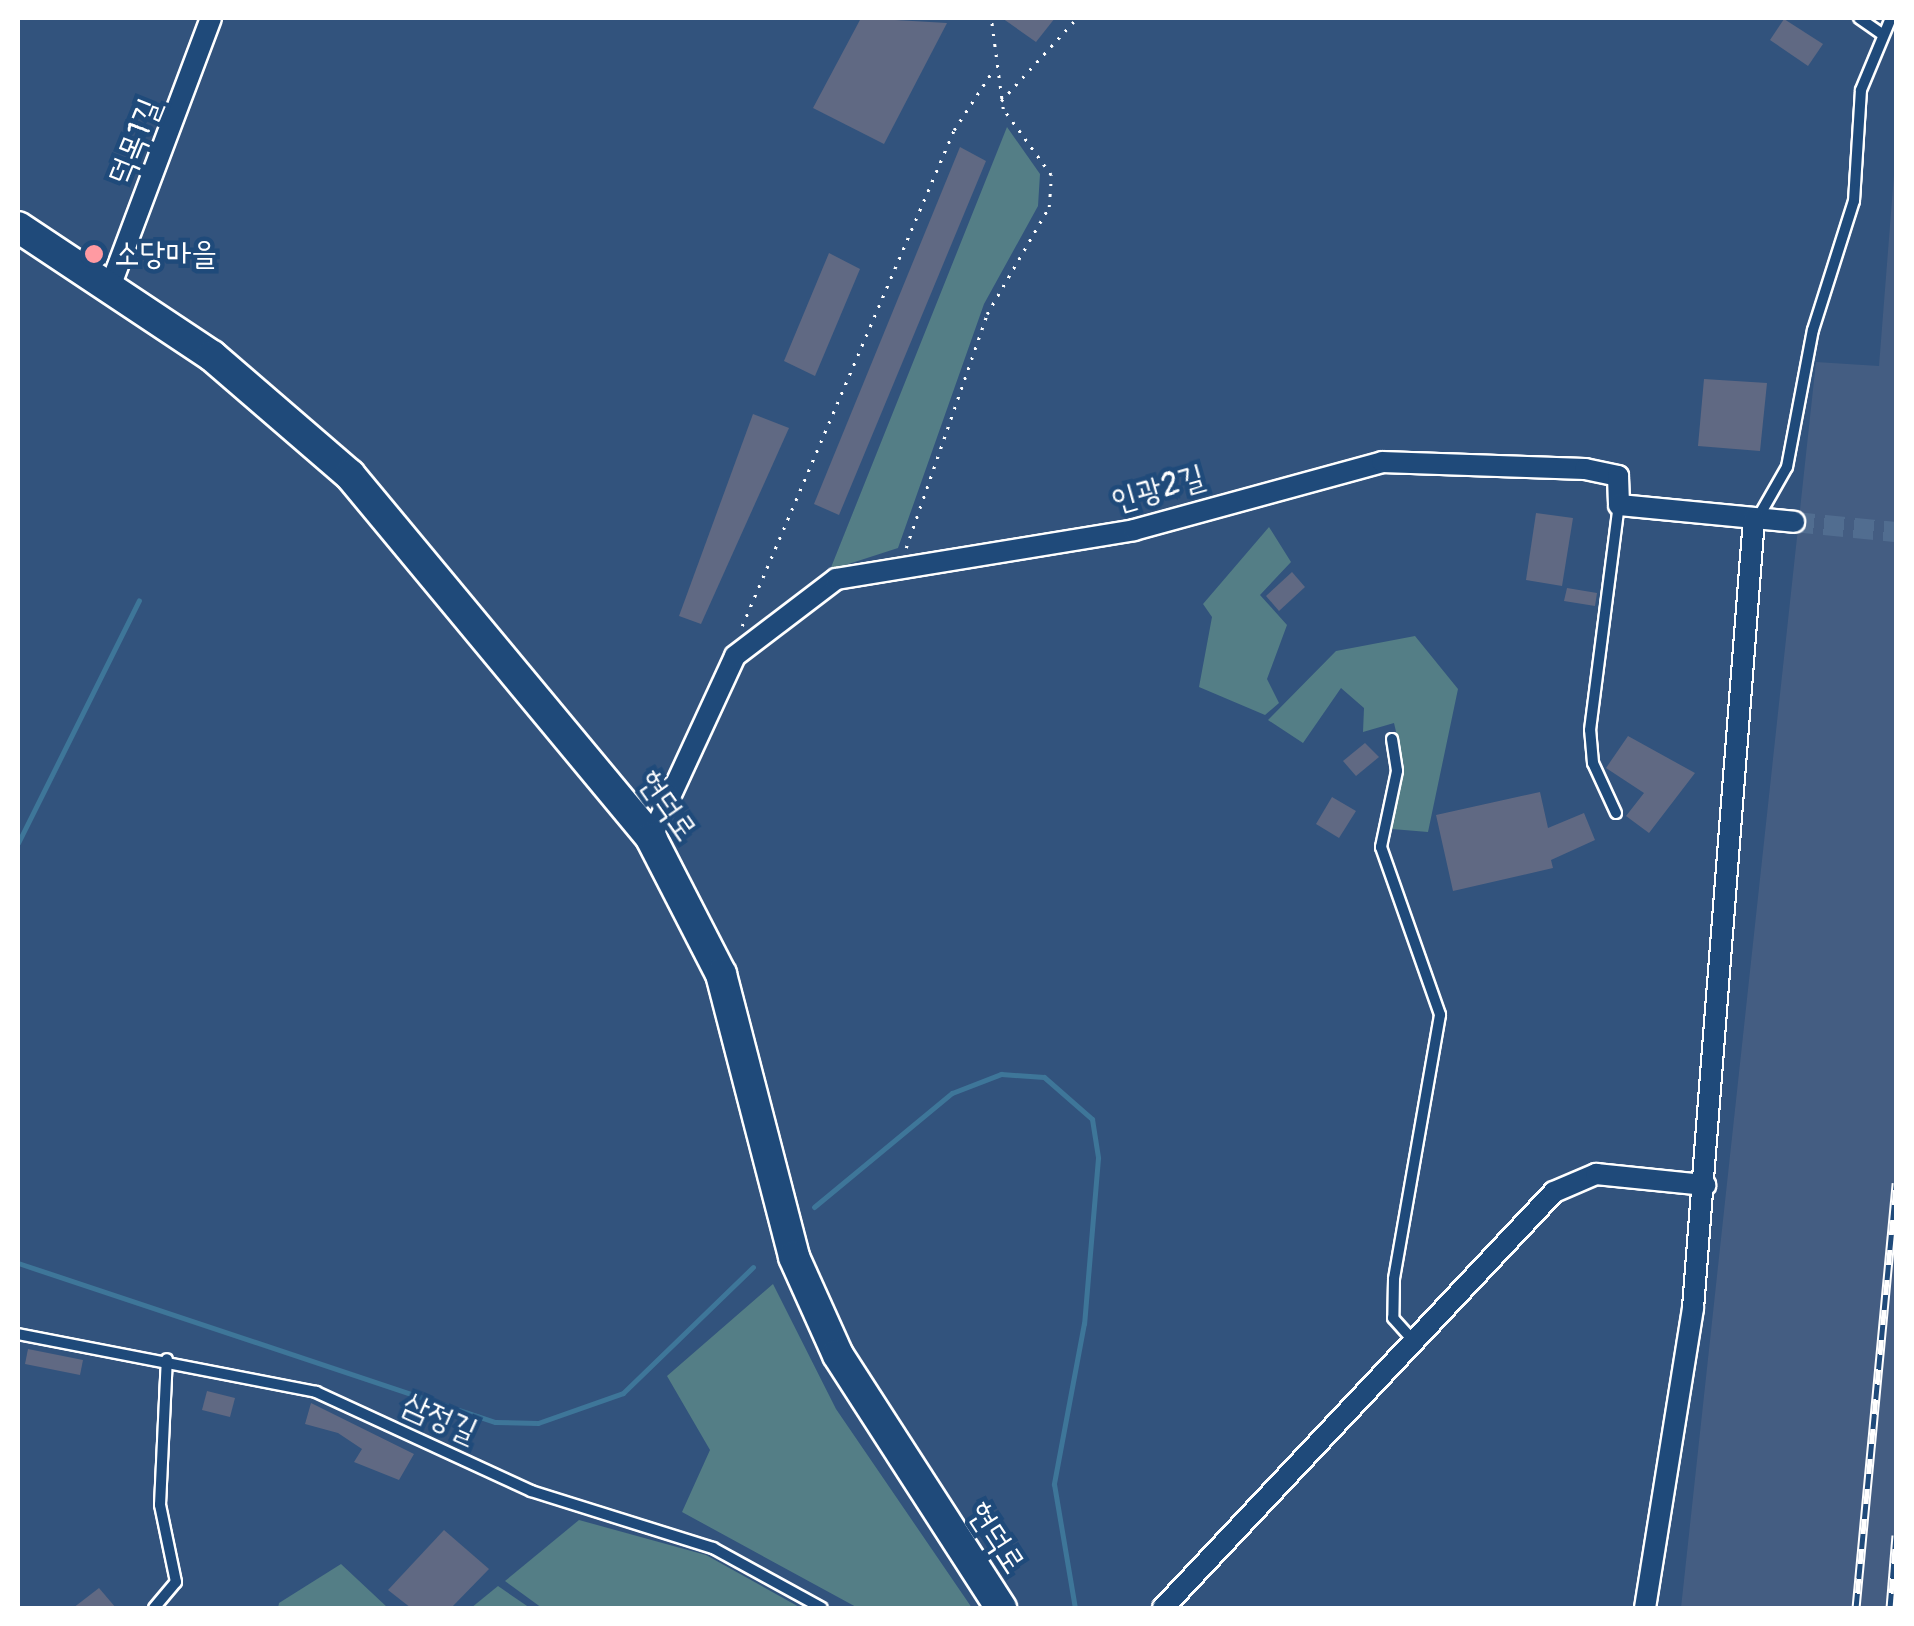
<!DOCTYPE html>
<html>
<head>
<meta charset="utf-8">
<style>
	body { margin:0 }
	#map { position:relative; width:1914px; height:1626px; overflow:hidden; background:#32537d; font-family:Pangolin,"Poor Story",sans-serif }
	div>[style] { position:absolute }
	[style*='--x'] { left:calc(var(--x)*1px); top:calc(var(--y)*1px); width:calc(var(--w)*1px); rotate:calc(var(--a)*1deg) }
	.built>* { inset:0; background:#445d82 }
	.green>* { inset:0; background:#547e86 }
	.stream>* { height:5px; margin:-2.5px; padding:0 2.5px; transform-origin:2.5px; border-radius:2.5px; background:#3e7699 }
	.building>* { inset:0; background:#606983 }
	.street-tunnel>* { height:20px; margin-top:-10px; transform-origin:0; background:repeating-linear-gradient(90deg,#516d90 0 20px,transparent 0 30px) }
	.path>* { height:2.5px; margin-top:-1.25px; transform-origin:0; background:repeating-linear-gradient(90deg,#fff 0 2.5px,transparent 0 10.5px) }
	.roads { filter:drop-shadow(2px 0 #fff) drop-shadow(-2px 0 #fff) drop-shadow(0 2px #fff) drop-shadow(0 -2px #fff) }
	.lane>* { height:10px; margin:-5px; padding:0 5px; transform-origin:5px; border-radius:5px; background:#1f4a7a }
	.street>* { height:20px; margin:-10px; padding:0 10px; transform-origin:10px; border-radius:10px; background:#1f4a7a }
	.secondary>* { height:30px; margin:-15px; padding:0 15px; transform-origin:15px; border-radius:15px; background:#1f4a7a }
	.rail>* { height:9px; margin-top:-4.5px; transform-origin:0; background:repeating-linear-gradient(90deg,#1f4a7a 0 15px,#fff 0 30px); box-sizing:border-box; border-block:2px solid #fff }
	.dots>* { width:28px; height:28px; translate:-50% -50%; box-sizing:border-box; border:5px solid #1f4a7a; border-radius:50% }
	span { translate:-50% -50%; white-space:nowrap; text-align:center; line-height:1.15; -webkit-text-stroke:9px #1f4a7a; paint-order:stroke }
	.street-label { font-size:32px; color:#fff }
	.poi-label { font-size:32px; color:#fff }
	.left { translate:0 -50%; text-align:left }
	.frame { position:absolute; inset:0; border:20px solid #fff; pointer-events:none }
</style>
</head>
<body>
<div id="map">
	<div class="built">
		<i style="clip-path:polygon(1896px 149px,1896px 1608px,1681px 1608px,1816px 362px,1879px 366px)"></i>
	</div>
	<div class="green">
		<i style="clip-path:polygon(1007px 127px,1040px 174px,1038px 206px,984px 304px,898px 548px,830px 570px)"></i>
		<i style="clip-path:polygon(1269px 527px,1291px 562px,1260px 595px,1287px 625px,1267px 679px,1279px 703px,1265px 715px,1199px 687px,1212px 617px,1203px 604px)"></i>
		<i style="clip-path:polygon(1415px 636px,1458px 689px,1428px 832px,1392px 829px,1404px 766px,1394px 723px,1363px 732px,1364px 708px,1341px 688px,1303px 743px,1268px 720px,1336px 651px)"></i>
		<i style="clip-path:polygon(773px 1284px,836px 1409px,972px 1608px,858px 1608px,682px 1512px,710px 1450px,667px 1376px)"></i>
		<i style="clip-path:polygon(579px 1520px,706px 1555px,801px 1608px,542px 1608px,505px 1581px)"></i>
		<i style="clip-path:polygon(341px 1564px,388px 1608px,278px 1608px,279px 1603px)"></i>
		<i style="clip-path:polygon(498px 1586px,530px 1608px,471px 1608px)"></i>
	</div>
	<div class="stream">
		<i style="--x:18;--y:843;--w:271;--a:-63.5"></i>
		<i style="--x:814;--y:1207;--w:179;--a:-39.6"></i>
		<i style="--x:952;--y:1093;--w:53;--a:-21.2"></i>
		<i style="--x:1001;--y:1074;--w:43;--a:4"></i>
		<i style="--x:1044;--y:1077;--w:64;--a:41.2"></i>
		<i style="--x:1092;--y:1119;--w:39;--a:81"></i>
		<i style="--x:1098;--y:1158;--w:166;--a:94.8"></i>
		<i style="--x:1084;--y:1323;--w:164;--a:100.6"></i>
		<i style="--x:1054;--y:1484;--w:126;--a:80.4"></i>
		<i style="--x:18;--y:1263;--w:503;--a:18.43"></i>
		<i style="--x:495;--y:1422;--w:43;--a:1.3"></i>
		<i style="--x:538;--y:1423;--w:90;--a:-19.4"></i>
		<i style="--x:623;--y:1393;--w:181;--a:-44.1"></i>
	</div>
	<div class="building">
		<i style="clip-path:polygon(861px 18px,947px 23px,884px 144px,813px 108px)"></i>
		<i style="clip-path:polygon(1002px 18px,1055px 18px,1036px 42px)"></i>
		<i style="clip-path:polygon(1784px 19px,1823px 44px,1808px 66px,1770px 40px)"></i>
		<i style="clip-path:polygon(960px 147px,986px 161px,839px 515px,814px 504px)"></i>
		<i style="clip-path:polygon(829px 253px,860px 269px,815px 376px,784px 361px)"></i>
		<i style="clip-path:polygon(1704px 379px,1767px 383px,1760px 451px,1698px 446px)"></i>
		<i style="clip-path:polygon(753px 414px,789px 428px,701px 624px,679px 616px)"></i>
		<i style="clip-path:polygon(1536px 513px,1573px 518px,1562px 586px,1526px 580px)"></i>
		<i style="clip-path:polygon(1292px 572px,1305px 587px,1279px 611px,1266px 596px)"></i>
		<i style="clip-path:polygon(1567px 588px,1597px 593px,1595px 606px,1564px 601px)"></i>
		<i style="clip-path:polygon(1628px 736px,1695px 773px,1649px 833px,1626px 816px,1644px 793px,1606px 768px)"></i>
		<i style="clip-path:polygon(1365px 743px,1379px 757px,1356px 776px,1343px 761px)"></i>
		<i style="clip-path:polygon(1540px 792px,1548px 828px,1584px 813px,1595px 840px,1551px 860px,1553px 868px,1453px 891px,1436px 815px)"></i>
		<i style="clip-path:polygon(1332px 797px,1356px 811px,1339px 838px,1316px 824px)"></i>
		<i style="clip-path:polygon(28px 1349px,83px 1360px,80px 1375px,25px 1364px)"></i>
		<i style="clip-path:polygon(207px 1391px,235px 1398px,230px 1417px,202px 1410px)"></i>
		<i style="clip-path:polygon(311px 1403px,414px 1454px,399px 1480px,354px 1462px,362px 1449px,338px 1433px,305px 1424px)"></i>
		<i style="clip-path:polygon(444px 1530px,489px 1569px,451px 1608px,411px 1608px,388px 1590px)"></i>
		<i style="clip-path:polygon(99px 1588px,116px 1608px,73px 1608px)"></i>
	</div>
	<div class="street-tunnel">
		<i style="--x:1794;--y:522;--w:102;--a:5.6"></i>
	</div>
	<div class="path">
		<i style="--x:1001;--y:101;--w:113;--a:-47.5"></i>
		<i style="--x:906;--y:548;--w:248;--a:-70.9"></i>
		<i style="--x:987;--y:314;--w:124;--a:-59.9"></i>
		<i style="--x:1049;--y:207;--w:32;--a:-86"></i>
		<i style="--x:1051;--y:175;--w:82;--a:-126"></i>
		<i style="--x:1003;--y:109;--w:92;--a:-97.5"></i>
		<i style="--x:742;--y:626;--w:539;--a:-66.86"></i>
		<i style="--x:954;--y:130;--w:69;--a:-56.8"></i>
	</div>
	<div class="roads">
		<div class="lane">
			<i style="--x:1859;--y:18;--w:28;--a:35"></i>
			<i style="--x:1759;--y:516;--w:56;--a:-60.3"></i>
			<i style="--x:1787;--y:467;--w:139;--a:-79.3"></i>
			<i style="--x:1813;--y:330;--w:135;--a:-72.4"></i>
			<i style="--x:1854;--y:201;--w:111;--a:-86.4"></i>
			<i style="--x:1861;--y:90;--w:78;--a:-67.4"></i>
			<i style="--x:1392;--y:739;--w:32;--a:81"></i>
			<i style="--x:1397;--y:771;--w:78;--a:101.9"></i>
			<i style="--x:1381;--y:847;--w:178;--a:70.6"></i>
			<i style="--x:1440;--y:1015;--w:268;--a:99.9"></i>
			<i style="--x:1394;--y:1279;--w:39;--a:91"></i>
			<i style="--x:1393;--y:1318;--w:30;--a:48"></i>
			<i style="--x:1616;--y:813;--w:55;--a:-114.7"></i>
			<i style="--x:1593;--y:763;--w:33;--a:-95"></i>
			<i style="--x:1590;--y:730;--w:227;--a:-82.7"></i>
			<i style="--x:18;--y:1334;--w:304;--a:11"></i>
			<i style="--x:316;--y:1392;--w:237;--a:24.7"></i>
			<i style="--x:531;--y:1491;--w:191;--a:17.4"></i>
			<i style="--x:713;--y:1548;--w:124;--a:28.8"></i>
			<i style="--x:154;--y:1608;--w:34;--a:-50"></i>
			<i style="--x:176;--y:1582;--w:79;--a:-101.7"></i>
			<i style="--x:160;--y:1505;--w:146;--a:-87.3"></i>
		</div>
		<div class="street">
			<i style="--x:110;--y:287;--w:287;--a:-69.4"></i>
			<i style="--x:651;--y:838;--w:200;--a:-65.2"></i>
			<i style="--x:735;--y:656;--w:127;--a:-37.3"></i>
			<i style="--x:836;--y:579;--w:302;--a:-9.3"></i>
			<i style="--x:1134;--y:530;--w:257;--a:-15.3"></i>
			<i style="--x:1382;--y:462;--w:203;--a:2"></i>
			<i style="--x:1585;--y:469;--w:34;--a:12"></i>
			<i style="--x:1618;--y:476;--w:29;--a:88"></i>
			<i style="--x:1619;--y:505;--w:176;--a:5.5"></i>
			<i style="--x:1163;--y:1608;--w:571;--a:-46.77"></i>
			<i style="--x:1554;--y:1192;--w:46;--a:-23.2"></i>
			<i style="--x:1596;--y:1174;--w:110;--a:5.8"></i>
			<i style="--x:1645;--y:1608;--w:304;--a:-80.9"></i>
			<i style="--x:1693;--y:1308;--w:791;--a:-85.58"></i>
		</div>
		<div class="secondary">
			<i style="--x:18;--y:227;--w:233;--a:33.6"></i>
			<i style="--x:212;--y:356;--w:182;--a:40.8"></i>
			<i style="--x:350;--y:475;--w:472;--a:50.3"></i>
			<i style="--x:651;--y:838;--w:153;--a:62.8"></i>
			<i style="--x:721;--y:974;--w:292;--a:75.5"></i>
			<i style="--x:794;--y:1257;--w:107;--a:65.8"></i>
			<i style="--x:838;--y:1355;--w:301;--a:57.2"></i>
		</div>
	</div>
	<div class="rail">
		<i style="--x:1856;--y:1608;--w:427;--a:-84.6"></i>
		<i style="--x:1890;--y:1608;--w:73;--a:-85.3"></i>
	</div>
	<div class="dots">
		<i style="left:94px;top:254px;background:#ff9aa2"></i>
	</div>
	<div class="street-label">
		<span style="left:135px;top:142px;rotate:-68deg">덕목1길</span>
		<span style="left:1158px;top:489px;rotate:-16deg">인광2길</span>
		<span style="left:667px;top:806px;rotate:55deg">현덕로</span>
		<span style="left:440px;top:1418px;rotate:24deg">삼정길</span>
		<span style="left:996px;top:1538px;rotate:57deg">현덕로</span>
	</div>
	<div class="poi-label">
		<span class="left" style="left:114px;top:254px">소당마을</span>
	</div>
	<div class="frame"></div>
</div>
</body>
</html>
